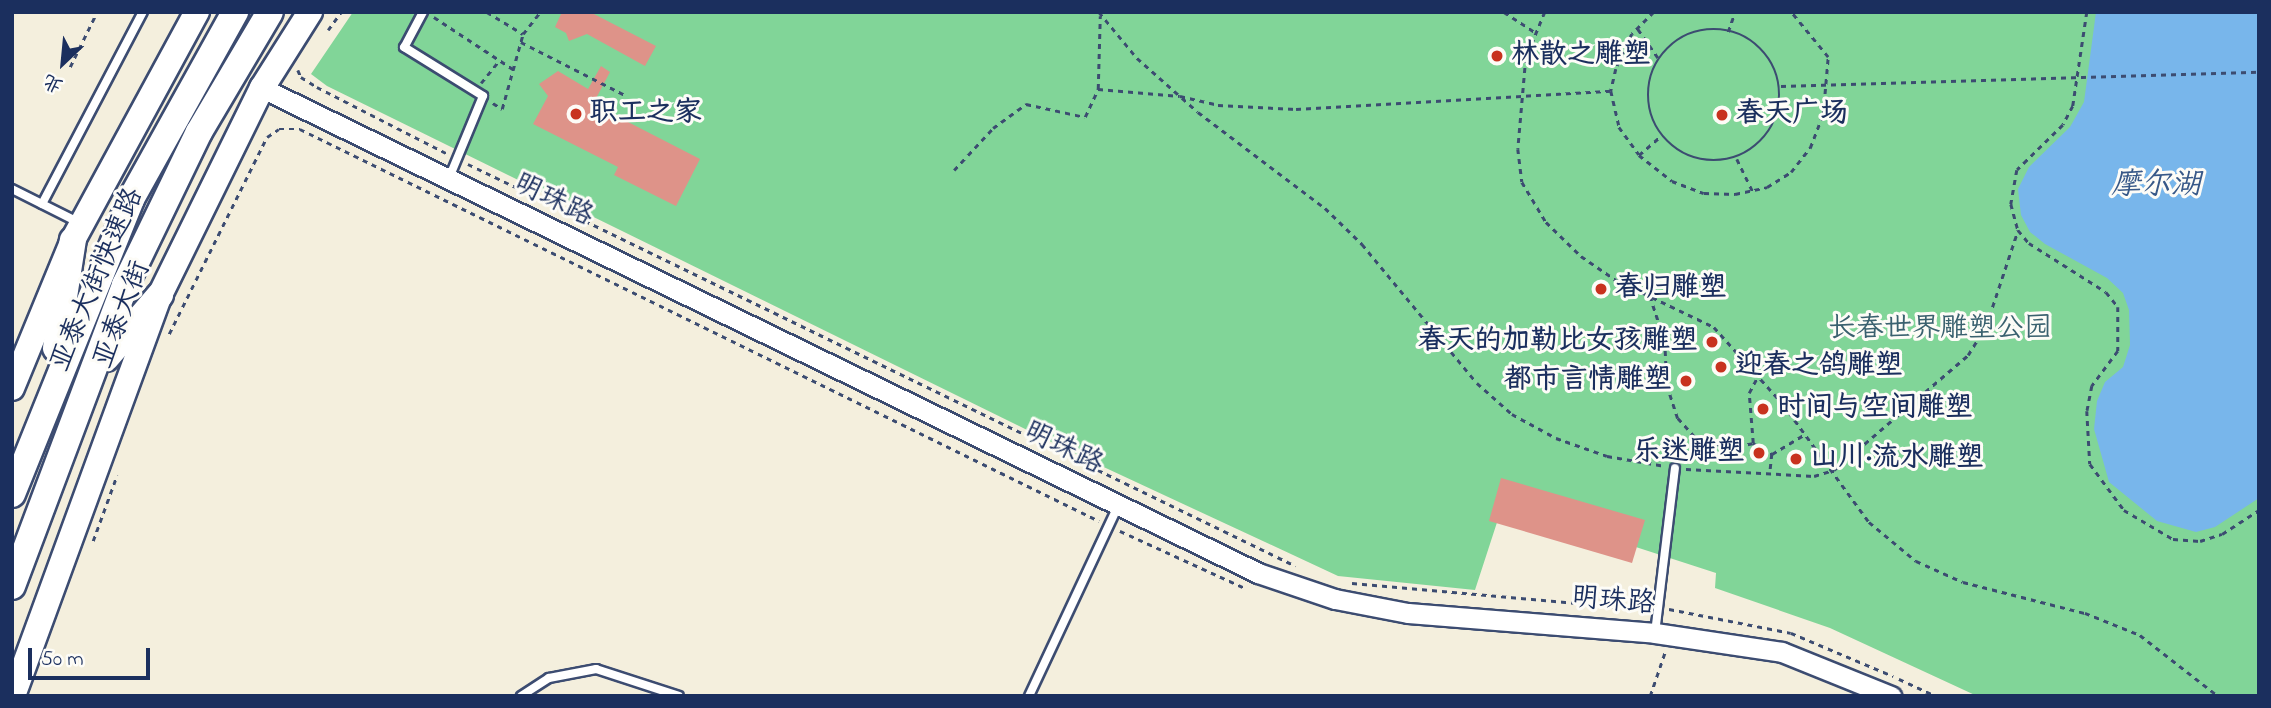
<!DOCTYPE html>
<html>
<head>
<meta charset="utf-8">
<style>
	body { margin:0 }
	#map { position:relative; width:2271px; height:708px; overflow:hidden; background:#f4efdd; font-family:"Indie Flower","LXGW WenKai TC",sans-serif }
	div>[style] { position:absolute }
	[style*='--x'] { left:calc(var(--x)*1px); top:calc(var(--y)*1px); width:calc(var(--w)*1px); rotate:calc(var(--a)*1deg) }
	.green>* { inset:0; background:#81d598 }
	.water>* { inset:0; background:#78b6eb }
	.building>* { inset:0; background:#de9389 }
	.path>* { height:2.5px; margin-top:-1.25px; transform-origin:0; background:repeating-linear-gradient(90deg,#3c4c71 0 5px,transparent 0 10px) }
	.path>.ring { margin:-1.25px; padding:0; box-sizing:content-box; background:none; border:2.5px solid #3c4c71; border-radius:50% }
	.roads { filter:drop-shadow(2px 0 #3c4c71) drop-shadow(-2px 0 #3c4c71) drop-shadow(0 2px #3c4c71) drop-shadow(0 -2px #3c4c71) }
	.service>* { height:8px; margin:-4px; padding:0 4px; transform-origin:4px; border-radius:4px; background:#fff }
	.tertiary>* { height:19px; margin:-9.5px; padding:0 9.5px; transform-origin:9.5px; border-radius:9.5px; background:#fff }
	.primary>* { height:24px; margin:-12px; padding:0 12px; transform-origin:12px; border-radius:12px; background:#fff }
	.trunk>* { height:26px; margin:-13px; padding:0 13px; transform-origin:13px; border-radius:13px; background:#fff }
	.dots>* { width:19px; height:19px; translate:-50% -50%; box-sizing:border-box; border:4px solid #fdfcf7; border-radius:50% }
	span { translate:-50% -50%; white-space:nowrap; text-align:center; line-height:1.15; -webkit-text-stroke:6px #fdfcf7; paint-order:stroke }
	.poi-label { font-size:28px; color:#1b2f5e; font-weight:700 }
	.left { translate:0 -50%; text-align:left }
	.right { translate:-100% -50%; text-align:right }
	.street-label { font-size:28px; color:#1b2f5e }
	.park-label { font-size:28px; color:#3a616f }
	.water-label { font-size:30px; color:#375888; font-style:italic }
	.frame { position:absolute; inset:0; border:14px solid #1b2f5e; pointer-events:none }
	.north { position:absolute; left:28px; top:28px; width:70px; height:70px; -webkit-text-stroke:5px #fdfcf7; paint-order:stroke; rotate:206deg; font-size:19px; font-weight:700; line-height:28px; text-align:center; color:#1b2f5e }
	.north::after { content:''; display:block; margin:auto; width:24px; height:32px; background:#1b2f5e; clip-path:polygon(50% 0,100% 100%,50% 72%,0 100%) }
	.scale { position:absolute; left:28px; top:648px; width:122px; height:32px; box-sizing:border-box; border:4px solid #1b2f5e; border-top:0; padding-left:9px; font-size:21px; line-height:24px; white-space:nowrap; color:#1b2f5e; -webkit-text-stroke:5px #fdfcf7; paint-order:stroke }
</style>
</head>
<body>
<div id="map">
	<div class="green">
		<i style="clip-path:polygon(353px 12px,2259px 12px,2259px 696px,1977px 696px,1830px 628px,1715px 588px,1716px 573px,1503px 504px,1475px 590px,1338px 576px,1080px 456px,327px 86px,311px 74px)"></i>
	</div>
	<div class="water">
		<i style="clip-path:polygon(2096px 12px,2259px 12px,2259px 498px,2215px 527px,2196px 532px,2157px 521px,2109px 482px,2094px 429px,2097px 401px,2105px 382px,2123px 367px,2130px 345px,2129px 310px,2123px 293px,2107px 278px,2045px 244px,2030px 232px,2021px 215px,2018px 189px,2029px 167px,2070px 127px,2084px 102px)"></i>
	</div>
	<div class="building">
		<i style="clip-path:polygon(562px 12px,590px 12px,656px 46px,645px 66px,587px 34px,569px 41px,566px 33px,555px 27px)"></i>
		<i style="clip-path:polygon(601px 66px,610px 72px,593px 104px,700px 159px,676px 206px,614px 175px,618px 167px,533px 124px,548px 96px,539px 84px,558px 71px,588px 89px)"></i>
		<i style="clip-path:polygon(1501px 478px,1645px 520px,1632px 563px,1489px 521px)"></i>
	</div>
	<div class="path">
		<i style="--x:487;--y:12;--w:42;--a:31.4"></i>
		<i style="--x:1099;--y:12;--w:60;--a:50.4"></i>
		<i style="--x:1137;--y:58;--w:81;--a:41.5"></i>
		<i style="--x:1198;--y:112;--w:159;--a:37.1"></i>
		<i style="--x:1325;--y:208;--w:52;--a:44.2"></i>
		<i style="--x:1362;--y:244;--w:180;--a:50.4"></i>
		<i style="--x:1477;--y:383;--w:47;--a:41.5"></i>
		<i style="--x:1512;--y:414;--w:50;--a:28.6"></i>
		<i style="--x:1556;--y:438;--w:54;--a:19.4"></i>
		<i style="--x:1607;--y:456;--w:59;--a:9.8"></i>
		<i style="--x:1504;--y:12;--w:38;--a:33"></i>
		<i style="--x:1545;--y:12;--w:50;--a:112.4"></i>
		<i style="--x:1526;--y:58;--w:91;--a:95"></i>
		<i style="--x:1518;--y:149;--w:33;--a:83"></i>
		<i style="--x:1522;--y:182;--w:47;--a:59"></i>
		<i style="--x:1546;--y:222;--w:49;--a:44.2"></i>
		<i style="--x:1581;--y:256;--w:42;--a:34.4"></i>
		<i style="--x:1616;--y:280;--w:109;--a:25.6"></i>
		<i style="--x:1714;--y:327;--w:103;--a:48.1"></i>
		<i style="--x:1783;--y:404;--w:146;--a:53.9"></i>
		<i style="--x:1869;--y:522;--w:61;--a:39.7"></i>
		<i style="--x:1916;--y:561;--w:51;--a:24.1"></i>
		<i style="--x:1963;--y:582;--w:126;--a:14.3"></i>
		<i style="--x:2085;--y:613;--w:59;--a:21.8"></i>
		<i style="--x:2140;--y:635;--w:99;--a:38"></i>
		<i style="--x:1654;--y:12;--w:31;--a:135"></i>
		<i style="--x:1632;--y:34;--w:38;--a:115"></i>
		<i style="--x:1616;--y:69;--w:23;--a:103"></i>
		<i style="--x:1611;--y:91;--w:37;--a:77"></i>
		<i style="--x:1619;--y:127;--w:34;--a:54"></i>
		<i style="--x:1639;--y:155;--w:42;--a:38.2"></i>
		<i style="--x:1672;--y:181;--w:34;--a:21"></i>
		<i style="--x:1704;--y:193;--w:31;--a:2"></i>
		<i style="--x:1735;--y:194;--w:33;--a:-12"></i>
		<i style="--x:1767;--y:187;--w:28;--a:-32"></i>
		<i style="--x:1791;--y:172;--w:31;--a:-52"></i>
		<i style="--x:1810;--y:148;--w:36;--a:-69"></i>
		<i style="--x:1823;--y:114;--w:57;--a:-85"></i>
		<i style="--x:1828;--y:57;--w:58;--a:-129.4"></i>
		<i style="--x:2087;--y:12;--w:95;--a:98.5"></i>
		<i style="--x:2073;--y:106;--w:21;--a:118"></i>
		<i style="--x:2063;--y:125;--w:64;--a:135.6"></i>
		<i style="--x:2017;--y:170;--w:35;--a:100"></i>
		<i style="--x:2011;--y:204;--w:27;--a:75"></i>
		<i style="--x:2018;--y:230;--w:17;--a:50"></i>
		<i style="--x:2029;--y:243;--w:91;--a:32.5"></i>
		<i style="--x:2106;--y:292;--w:19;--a:51"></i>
		<i style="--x:2118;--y:307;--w:44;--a:90"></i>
		<i style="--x:2118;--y:351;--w:44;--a:126.6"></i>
		<i style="--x:2092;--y:386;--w:25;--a:101"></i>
		<i style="--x:2087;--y:411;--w:53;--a:86.8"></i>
		<i style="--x:2090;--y:464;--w:57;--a:53.5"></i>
		<i style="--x:2124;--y:510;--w:57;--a:30.6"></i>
		<i style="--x:2173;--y:539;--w:27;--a:4"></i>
		<i style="--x:2200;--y:541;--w:23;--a:-18"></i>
		<i style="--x:2222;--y:534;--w:44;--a:-33"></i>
		<i style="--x:434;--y:17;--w:95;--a:33.4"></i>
		<i class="ring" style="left:1648px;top:29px;width:129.5px;height:129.5px"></i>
		<i style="--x:1638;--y:29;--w:35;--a:55"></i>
		<i style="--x:328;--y:30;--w:22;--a:-54"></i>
		<i style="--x:1728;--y:32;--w:21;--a:-71"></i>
		<i style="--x:521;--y:42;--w:117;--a:27"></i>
		<i style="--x:70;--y:67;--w:61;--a:-63.9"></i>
		<i style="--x:298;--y:70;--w:8;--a:67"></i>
		<i style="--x:301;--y:77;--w:19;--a:32"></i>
		<i style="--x:317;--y:87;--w:145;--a:27.1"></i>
		<i style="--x:481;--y:83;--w:28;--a:-51"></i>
		<i style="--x:1781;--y:86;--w:478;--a:-1.7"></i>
		<i style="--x:1098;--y:89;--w:82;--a:4.9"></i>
		<i style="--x:1180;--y:96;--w:39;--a:13"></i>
		<i style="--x:1218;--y:105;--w:78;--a:2.9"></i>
		<i style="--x:1296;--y:109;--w:316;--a:-3.3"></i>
		<i style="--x:493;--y:103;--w:11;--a:34"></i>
		<i style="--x:502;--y:109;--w:78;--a:-74.4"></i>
		<i style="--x:523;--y:34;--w:28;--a:-52"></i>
		<i style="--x:1639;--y:155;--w:30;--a:-41"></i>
		<i style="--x:1737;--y:159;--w:37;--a:64"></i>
		<i style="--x:468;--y:164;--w:920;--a:25.9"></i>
		<i style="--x:954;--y:170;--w:57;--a:-47.1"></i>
		<i style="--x:993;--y:128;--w:41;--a:-36"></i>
		<i style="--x:1026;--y:104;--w:60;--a:12.4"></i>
		<i style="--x:1085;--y:117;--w:31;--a:-65"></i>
		<i style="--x:1098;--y:89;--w:73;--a:-88.4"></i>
		<i style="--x:1650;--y:296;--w:47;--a:71.6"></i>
		<i style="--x:1665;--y:341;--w:44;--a:87.4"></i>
		<i style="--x:1667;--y:385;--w:35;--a:72"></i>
		<i style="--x:1678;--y:418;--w:25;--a:48"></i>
		<i style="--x:1695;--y:437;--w:35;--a:18"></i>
		<i style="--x:1728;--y:448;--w:25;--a:-11"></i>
		<i style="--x:1753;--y:443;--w:50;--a:-94.6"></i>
		<i style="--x:1749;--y:393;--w:21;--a:-62"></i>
		<i style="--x:169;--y:334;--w:220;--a:-63.6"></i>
		<i style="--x:267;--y:137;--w:14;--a:-34"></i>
		<i style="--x:279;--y:129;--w:21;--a:0"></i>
		<i style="--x:300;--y:129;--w:890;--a:26.13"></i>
		<i style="--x:1753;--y:443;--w:22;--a:30"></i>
		<i style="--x:1772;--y:454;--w:20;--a:96"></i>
		<i style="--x:1772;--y:454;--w:39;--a:-31"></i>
		<i style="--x:1686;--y:469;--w:128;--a:3.1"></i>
		<i style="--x:1814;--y:476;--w:21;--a:-17"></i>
		<i style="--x:1834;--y:470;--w:177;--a:-40.6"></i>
		<i style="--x:1968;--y:355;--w:34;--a:-58"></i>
		<i style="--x:1986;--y:326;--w:101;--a:-71.6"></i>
		<i style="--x:1120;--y:531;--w:137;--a:24.5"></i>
		<i style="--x:93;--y:541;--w:70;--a:-70"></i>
		<i style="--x:1352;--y:583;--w:294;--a:5.1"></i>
		<i style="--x:1669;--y:609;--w:124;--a:11.1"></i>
		<i style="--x:1791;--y:633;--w:111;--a:22.9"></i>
		<i style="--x:1899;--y:679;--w:41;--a:24.7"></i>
		<i style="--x:1650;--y:696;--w:46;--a:-71.2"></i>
	</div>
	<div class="roads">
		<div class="service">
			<i style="--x:423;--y:12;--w:40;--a:118"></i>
			<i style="--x:404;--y:47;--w:93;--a:31.8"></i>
			<i style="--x:483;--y:96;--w:89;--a:112.5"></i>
			<i style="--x:12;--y:189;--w:74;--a:26.6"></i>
			<i style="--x:42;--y:204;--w:217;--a:-62.3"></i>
			<i style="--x:1655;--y:633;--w:166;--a:-83.1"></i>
			<i style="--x:521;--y:696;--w:33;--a:-33"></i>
			<i style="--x:549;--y:678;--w:48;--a:-10.8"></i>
			<i style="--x:596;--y:669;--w:87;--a:18"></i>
			<i style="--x:1029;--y:696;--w:210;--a:-64.9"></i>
		</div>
		<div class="tertiary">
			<i style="--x:262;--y:88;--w:1108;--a:25.96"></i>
			<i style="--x:1258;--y:573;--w:81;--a:18.7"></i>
			<i style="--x:1335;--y:599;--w:74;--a:10.9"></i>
			<i style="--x:1408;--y:613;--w:248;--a:4.6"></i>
			<i style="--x:1655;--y:633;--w:128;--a:8.5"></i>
			<i style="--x:1782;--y:652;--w:118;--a:22"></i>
		</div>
		<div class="primary">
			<i style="--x:12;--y:388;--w:160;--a:-67.6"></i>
			<i style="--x:73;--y:240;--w:260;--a:-61.5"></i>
			<i style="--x:13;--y:696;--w:427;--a:-69.9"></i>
			<i style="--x:160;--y:295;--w:231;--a:-63.8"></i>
			<i style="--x:262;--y:88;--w:90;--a:-57.7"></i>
		</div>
		<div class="trunk">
			<i style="--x:56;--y:348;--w:109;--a:-81.1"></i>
			<i style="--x:106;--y:358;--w:83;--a:-49.4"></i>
			<i style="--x:12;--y:494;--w:318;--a:-68"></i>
			<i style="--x:131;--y:199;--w:214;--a:-60.9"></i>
			<i style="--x:12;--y:586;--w:322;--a:-69.4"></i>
			<i style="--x:125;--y:285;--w:170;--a:-64.2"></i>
			<i style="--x:199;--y:132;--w:139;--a:-59.4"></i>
		</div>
	</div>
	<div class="dots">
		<i style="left:1497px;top:56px;background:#c8321e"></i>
		<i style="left:576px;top:114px;background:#c8321e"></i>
		<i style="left:1722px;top:115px;background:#c8321e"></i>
		<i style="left:1601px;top:289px;background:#c8321e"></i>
		<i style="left:1712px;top:342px;background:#c8321e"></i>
		<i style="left:1721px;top:367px;background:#c8321e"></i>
		<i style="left:1686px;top:381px;background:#c8321e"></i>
		<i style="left:1763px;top:409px;background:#c8321e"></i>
		<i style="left:1759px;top:453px;background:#c8321e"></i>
		<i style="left:1796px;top:459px;background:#c8321e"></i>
	</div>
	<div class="poi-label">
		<span class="left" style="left:1511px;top:56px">林散之雕塑</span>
		<span class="left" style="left:590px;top:114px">职工之家</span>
		<span class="left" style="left:1736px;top:115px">春天广场</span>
		<span class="left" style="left:1615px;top:289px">春归雕塑</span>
		<span class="right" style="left:1698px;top:342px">春天的加勒比女孩雕塑</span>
		<span class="left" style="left:1735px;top:367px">迎春之鸽雕塑</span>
		<span class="right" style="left:1672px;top:381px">都市言情雕塑</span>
		<span class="left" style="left:1777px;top:409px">时间与空间雕塑</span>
		<span class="right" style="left:1745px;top:453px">乐迷雕塑</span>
		<span class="left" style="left:1810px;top:459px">山川·流水雕塑</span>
	</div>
	<div class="street-label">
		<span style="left:553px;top:201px;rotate:26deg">明珠路</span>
		<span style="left:98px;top:280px;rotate:-67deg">亚泰大街快速路</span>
		<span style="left:123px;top:315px;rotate:-69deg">亚泰大街</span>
		<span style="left:1063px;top:449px;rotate:26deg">明珠路</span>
		<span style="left:1613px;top:602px;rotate:5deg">明珠路</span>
	</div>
	<div class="park-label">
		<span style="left:1940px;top:330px">长春世界雕塑公园</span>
	</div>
	<div class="water-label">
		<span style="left:2156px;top:186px">摩尔湖</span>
	</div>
	<div class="frame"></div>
	<div class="north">北</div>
	<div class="scale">50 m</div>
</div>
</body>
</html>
